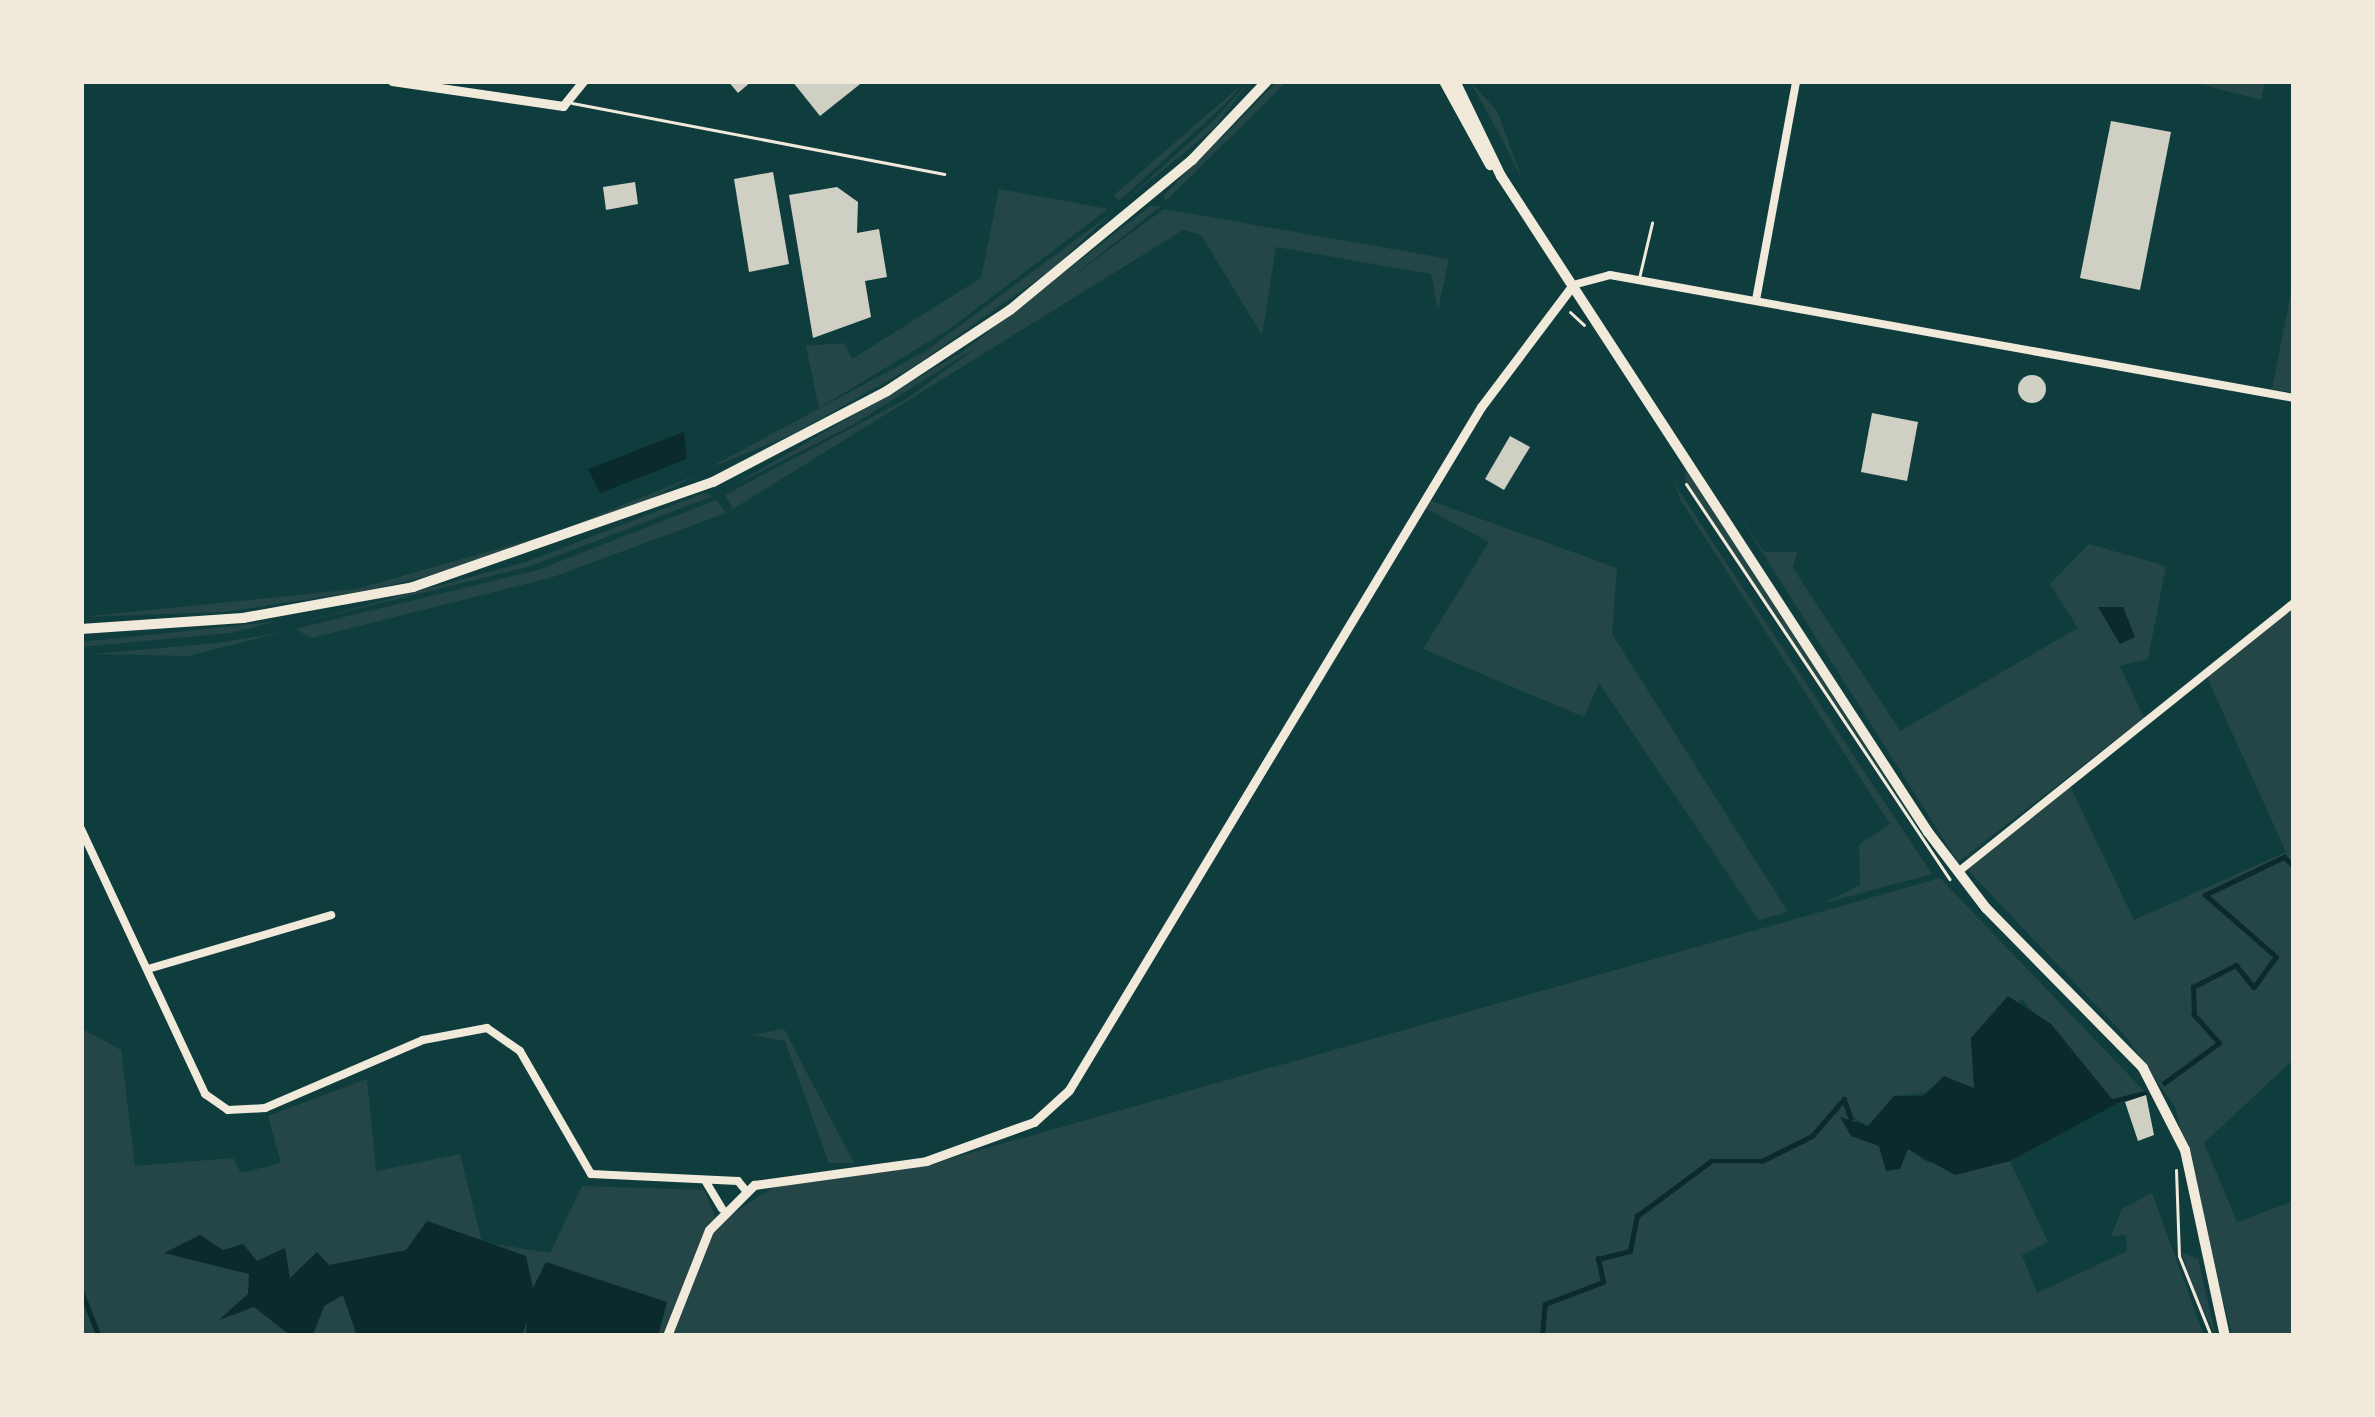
<!DOCTYPE html>
<html>
<head>
<meta charset="utf-8">
<style>
	body { margin:0 }
	#map { position:relative; width:2375px; height:1417px; overflow:hidden; background:#0f3d3e; font-family:"Space Grotesk",sans-serif }
	div>[style] { position:absolute }
	[style*='--x'] { left:calc(var(--x)*1px); top:calc(var(--y)*1px); width:calc(var(--w)*1px); rotate:calc(var(--a)*1deg) }
	.green>* { inset:0; background:#244646 }
	.water>* { inset:0; background:#0a2a2b }
	.stream>* { height:4.5px; margin:-2.25px; padding:0 2.25px; transform-origin:2.25px; border-radius:2.25px; background:#0a2a2b }
	.building>* { inset:0; background:#cfcfc3 }
	.round { border-radius:50% }
	.path>* { height:3px; margin:-1.5px; padding:0 1.5px; transform-origin:1.5px; border-radius:1.5px; background:#f1e9da }
	.service>* { height:3px; margin:-1.5px; padding:0 1.5px; transform-origin:1.5px; border-radius:1.5px; background:#f1e9da }
	.minor>* { height:8px; margin:-4px; padding:0 4px; transform-origin:4px; border-radius:4px; background:#f1e9da }
	.tertiary>* { height:9px; margin:-4.5px; padding:0 4.5px; transform-origin:4.5px; border-radius:4.5px; background:#f1e9da }
	.secondary>* { height:10px; margin:-5px; padding:0 5px; transform-origin:5px; border-radius:5px; background:#f1e9da }
	span { translate:-50% -50%; white-space:nowrap; text-align:center; line-height:1.15; -webkit-text-stroke:9px #f1e9da; paint-order:stroke }
	.frame { position:absolute; inset:0; border:84px solid #f1e9da; pointer-events:none }
</style>
</head>
<body>
<div id="map">
	<div class="green">
		<i style="clip-path:polygon(1246px 81px,1225px 104px,1119px 201px,1114px 195px)"></i>
		<i style="clip-path:polygon(1250px 81px,1214px 128px,1123px 203px,1213px 121px)"></i>
		<i style="clip-path:polygon(1278px 81px,1287px 81px,1165px 202px,1164px 195px)"></i>
		<i style="clip-path:polygon(1470px 81px,1497px 111px,1524px 184px,1503px 141px)"></i>
		<i style="clip-path:polygon(2265px 81px,2261px 100px,2192px 82px,2193px 81px)"></i>
		<i style="clip-path:polygon(999px 189px,1108px 209px,948px 330px,819px 408px,806px 346px,844px 343px,852px 359px,981px 278px)"></i>
		<i style="clip-path:polygon(1150px 206px,1161px 206px,1010px 326px,854px 424px,725px 490px,962px 352px)"></i>
		<i style="clip-path:polygon(1164px 209px,1449px 259px,1438px 310px,1431px 274px,1276px 247px,1262px 335px,1201px 235px,1183px 230px,733px 509px,725px 495px,908px 398px)"></i>
		<i style="clip-path:polygon(1113px 212px,1051px 270px,916px 365px,791px 435px,707px 469px,926px 351px)"></i>
		<i style="clip-path:polygon(2294px 277px,2294px 392px,2272px 389px)"></i>
		<i style="clip-path:polygon(1685px 467px,1920px 831px,1686px 482px)"></i>
		<i style="clip-path:polygon(1671px 472px,1679px 491px,1932px 874px,1824px 903px,1860px 885px,1859px 845px,1890px 824px,1680px 499px)"></i>
		<i style="clip-path:polygon(699px 474px,628px 510px,447px 571px,375px 589px,225px 612px,81px 617px,356px 589px,554px 533px)"></i>
		<i style="clip-path:polygon(704px 493px,713px 496px,531px 566px,296px 624px,526px 562px)"></i>
		<i style="clip-path:polygon(716px 500px,726px 513px,553px 577px,312px 638px,295px 629px,538px 570px)"></i>
		<i style="clip-path:polygon(1431px 501px,1617px 568px,1612px 634px,1788px 912px,1759px 920px,1599px 683px,1584px 717px,1423px 649px,1489px 542px,1425px 508px)"></i>
		<i style="clip-path:polygon(1733px 506px,1764px 552px,1797px 552px,1793px 568px,1900px 731px,2078px 628px,2050px 584px,2089px 544px,2166px 566px,2148px 659px,2120px 666px,2144px 718px,1958px 862px)"></i>
		<i style="clip-path:polygon(2294px 608px,2294px 1059px,2204px 1143px,2237px 1222px,2294px 1201px,2294px 1336px,2232px 1336px,2175px 1107px,2127px 1038px,1967px 869px,2070px 786px,2134px 920px,2286px 852px,2207px 677px)"></i>
		<i style="clip-path:polygon(279px 621px,230px 633px,81px 647px,81px 642px)"></i>
		<i style="clip-path:polygon(284px 632px,188px 656px,92px 654px,217px 643px)"></i>
		<i style="clip-path:polygon(1940px 878px,2147px 1094px,2116px 1104px,2022px 999px,1971px 1038px,1974px 1088px,1895px 1096px,1868px 1126px,1850px 1116px,1902px 1163px,1908px 1149px,1928px 1163px,2010px 1161px,2048px 1242px,2022px 1255px,2037px 1293px,2127px 1251px,2126px 1235px,2111px 1236px,2122px 1209px,2152px 1193px,2204px 1336px,81px 1336px,81px 1028px,121px 1050px,135px 1166px,233px 1158px,241px 1173px,281px 1163px,268px 1116px,367px 1079px,376px 1171px,460px 1154px,482px 1242px,550px 1253px,582px 1186px,704px 1190px,718px 1223px,778px 1184px,938px 1162px)"></i>
		<i style="clip-path:polygon(784px 1029px,854px 1163px,829px 1163px,785px 1041px,750px 1035px)"></i>
		<i style="clip-path:polygon(2182px 1252px,2198px 1259px,2216px 1336px,2192px 1290px)"></i>
	</div>
	<div class="water">
		<i style="clip-path:polygon(684px 432px,687px 459px,600px 493px,588px 469px)"></i>
		<i style="clip-path:polygon(2098px 607px,2123px 607px,2135px 637px,2120px 644px)"></i>
		<i style="clip-path:polygon(2008px 996px,2051px 1024px,2116px 1104px,2010px 1161px,1955px 1175px,1908px 1149px,1900px 1169px,1886px 1171px,1879px 1146px,1851px 1136px,1840px 1117px,1868px 1126px,1894px 1096px,1923px 1096px,1944px 1076px,1974px 1088px,1971px 1038px)"></i>
		<i style="clip-path:polygon(427px 1221px,526px 1256px,533px 1288px,546px 1262px,667px 1302px,658px 1336px,526px 1336px,527px 1322px,522px 1336px,357px 1336px,343px 1295px,319px 1309px,312px 1336px,291px 1336px,254px 1307px,219px 1320px,248px 1294px,249px 1274px,164px 1253px,200px 1235px,223px 1250px,243px 1244px,257px 1261px,285px 1248px,290px 1278px,317px 1252px,329px 1265px,406px 1250px)"></i>
	</div>
	<div class="stream">
		<i style="--x:2164;--y:1083;--w:68;--a:-36"></i>
		<i style="--x:2219;--y:1043;--w:38;--a:-132"></i>
		<i style="--x:2194;--y:1015;--w:28;--a:-92"></i>
		<i style="--x:2193;--y:987;--w:48;--a:-27.1"></i>
		<i style="--x:2236;--y:965;--w:28;--a:51"></i>
		<i style="--x:2254;--y:987;--w:37;--a:-54"></i>
		<i style="--x:2276;--y:957;--w:94;--a:-138.9"></i>
		<i style="--x:2205;--y:895;--w:88;--a:-25.7"></i>
		<i style="--x:2284;--y:857;--w:13;--a:42"></i>
		<i style="--x:2109;--y:1102;--w:36;--a:-14"></i>
		<i style="--x:81;--y:1290;--w:49;--a:68.6"></i>
		<i style="--x:309;--y:1336;--w:37;--a:-68"></i>
		<i style="--x:1542;--y:1336;--w:32;--a:-85"></i>
		<i style="--x:1545;--y:1304;--w:62;--a:-20.8"></i>
		<i style="--x:1603;--y:1282;--w:24;--a:-102"></i>
		<i style="--x:1598;--y:1259;--w:33;--a:-14"></i>
		<i style="--x:1630;--y:1251;--w:36;--a:-79"></i>
		<i style="--x:1637;--y:1216;--w:92;--a:-36.6"></i>
		<i style="--x:1711;--y:1161;--w:51;--a:0"></i>
		<i style="--x:1762;--y:1161;--w:56;--a:-26.6"></i>
		<i style="--x:1812;--y:1136;--w:49;--a:-49.1"></i>
		<i style="--x:1844;--y:1099;--w:20;--a:70"></i>
	</div>
	<div class="building">
		<i style="clip-path:polygon(728px 81px,752px 81px,738px 93px)"></i>
		<i style="clip-path:polygon(792px 81px,864px 81px,820px 116px)"></i>
		<i style="clip-path:polygon(2111px 121px,2171px 132px,2140px 290px,2080px 278px)"></i>
		<i style="clip-path:polygon(773px 172px,789px 264px,749px 272px,734px 179px)"></i>
		<i style="clip-path:polygon(635px 182px,638px 204px,606px 210px,603px 187px)"></i>
		<i style="clip-path:polygon(837px 187px,858px 202px,857px 233px,879px 229px,887px 277px,865px 281px,871px 317px,813px 338px,789px 195px)"></i>
		<i class="round" style="left:2018px;top:375px;width:28px;height:28px"></i>
		<i style="clip-path:polygon(1872px 413px,1918px 422px,1907px 481px,1861px 472px)"></i>
		<i style="clip-path:polygon(1510px 436px,1530px 447px,1504px 490px,1485px 479px)"></i>
		<i style="clip-path:polygon(2146px 1095px,2154px 1135px,2138px 1141px,2125px 1102px)"></i>
	</div>
	<div class="path">
		<i style="--x:1570;--y:312;--w:19;--a:43"></i>
		<i style="--x:1686;--y:484;--w:475;--a:56.3"></i>
		<i style="--x:2176;--y:1170;--w:86;--a:88"></i>
		<i style="--x:2179;--y:1256;--w:86;--a:68.2"></i>
	</div>
	<div class="service">
		<i style="--x:572;--y:103;--w:379;--a:10.8"></i>
		<i style="--x:1639;--y:278;--w:57;--a:-76.7"></i>
	</div>
	<div class="minor">
		<i style="--x:1573;--y:285;--w:38;--a:-15"></i>
		<i style="--x:1610;--y:275;--w:695;--a:10.19"></i>
		<i style="--x:1756;--y:300;--w:223;--a:-79.6"></i>
		<i style="--x:81;--y:829;--w:293;--a:64.9"></i>
		<i style="--x:205;--y:1094;--w:28;--a:35"></i>
		<i style="--x:228;--y:1110;--w:37;--a:-3"></i>
		<i style="--x:265;--y:1108;--w:172;--a:-23.3"></i>
		<i style="--x:423;--y:1040;--w:65;--a:-10.6"></i>
		<i style="--x:487;--y:1028;--w:40;--a:34.9"></i>
		<i style="--x:520;--y:1051;--w:142;--a:60"></i>
		<i style="--x:591;--y:1174;--w:147;--a:2.7"></i>
		<i style="--x:738;--y:1181;--w:13;--a:51"></i>
		<i style="--x:1958;--y:872;--w:430;--a:-38.7"></i>
		<i style="--x:148;--y:969;--w:191;--a:-16.4"></i>
		<i style="--x:706;--y:1182;--w:31;--a:59"></i>
	</div>
	<div class="tertiary">
		<i style="--x:392;--y:81;--w:173;--a:8.3"></i>
		<i style="--x:563;--y:106;--w:32;--a:-51"></i>
		<i style="--x:667;--y:1336;--w:114;--a:-68.4"></i>
		<i style="--x:709;--y:1230;--w:64;--a:-45"></i>
		<i style="--x:754;--y:1185;--w:174;--a:-7.9"></i>
		<i style="--x:926;--y:1161;--w:115;--a:-19.9"></i>
		<i style="--x:1034;--y:1122;--w:47;--a:-42.4"></i>
		<i style="--x:1069;--y:1090;--w:798;--a:-58.9"></i>
		<i style="--x:1481;--y:407;--w:153;--a:-53"></i>
	</div>
	<div class="secondary">
		<i style="--x:1444;--y:81;--w:96;--a:61.3"></i>
		<i style="--x:1455;--y:81;--w:106;--a:64.2"></i>
		<i style="--x:1501;--y:176;--w:783;--a:56.94"></i>
		<i style="--x:1928;--y:832;--w:96;--a:52.7"></i>
		<i style="--x:1986;--y:908;--w:224;--a:45.5"></i>
		<i style="--x:2143;--y:1068;--w:92;--a:62.9"></i>
		<i style="--x:2185;--y:1150;--w:190;--a:77.9"></i>
		<i style="--x:81;--y:629;--w:162;--a:-3.9"></i>
		<i style="--x:243;--y:618;--w:173;--a:-10.3"></i>
		<i style="--x:413;--y:587;--w:318;--a:-19.3"></i>
		<i style="--x:713;--y:482;--w:196;--a:-27.6"></i>
		<i style="--x:887;--y:391;--w:147;--a:-33.4"></i>
		<i style="--x:1010;--y:310;--w:236;--a:-39.5"></i>
		<i style="--x:1192;--y:160;--w:109;--a:-46.5"></i>
	</div>
	<div class="frame"></div>
</div>
</body>
</html>
